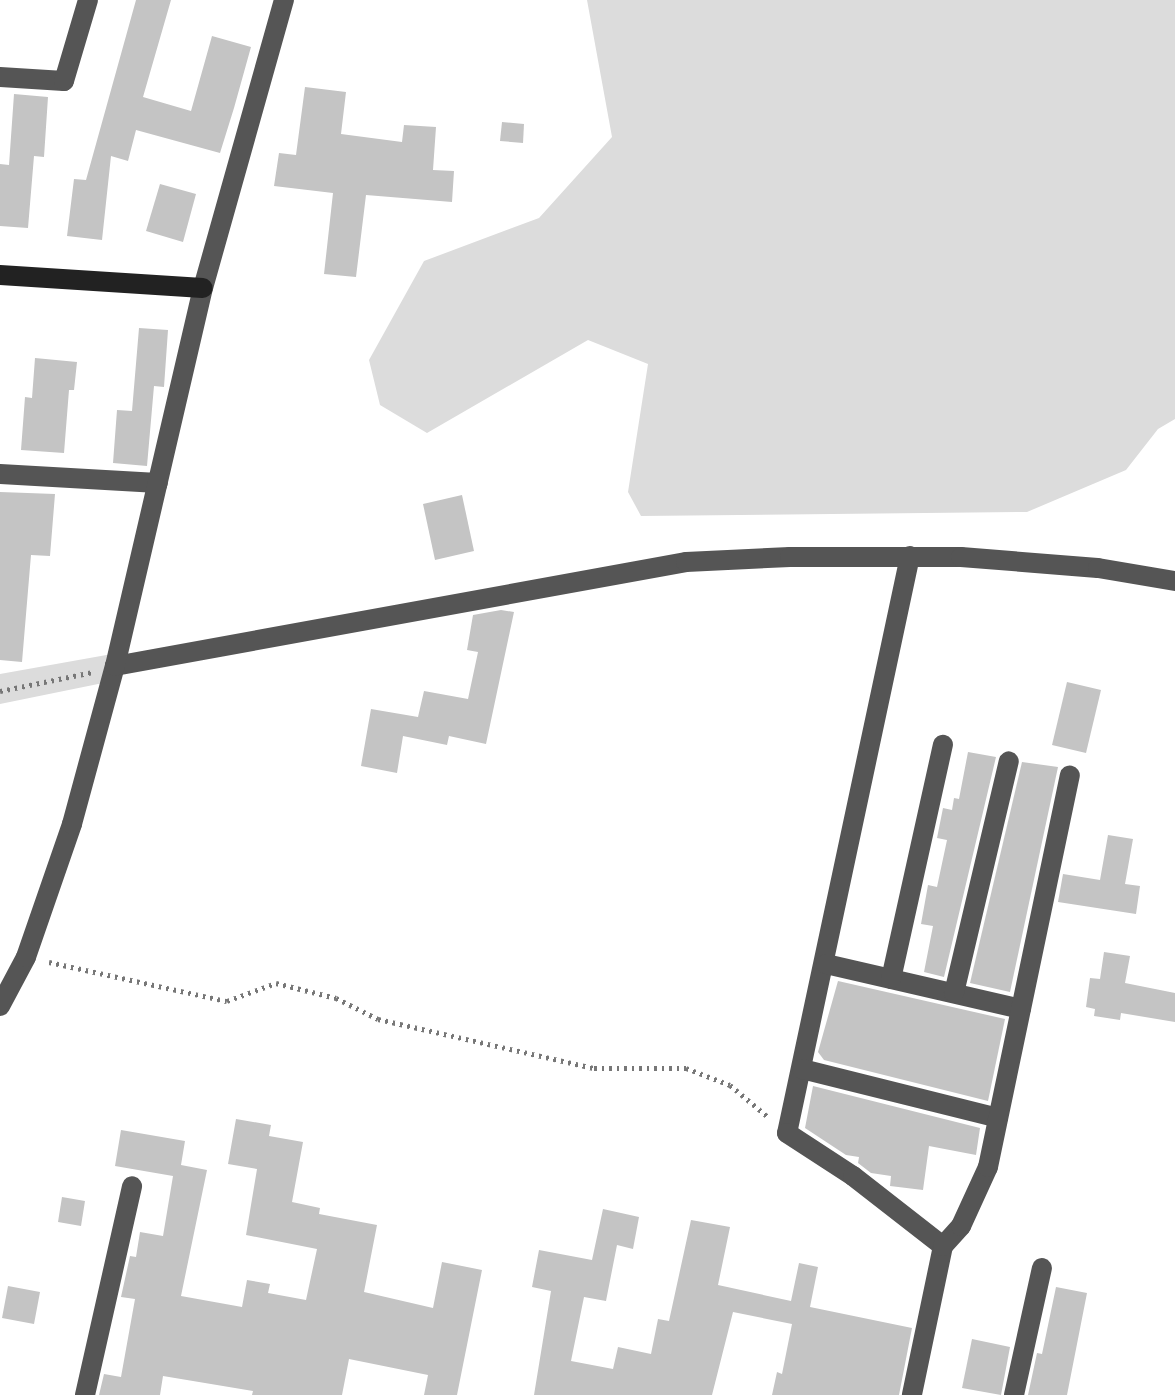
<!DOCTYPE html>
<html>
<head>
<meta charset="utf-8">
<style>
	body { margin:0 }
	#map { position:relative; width:1175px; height:1395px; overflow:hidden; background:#fff; font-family:"Space Grotesk",sans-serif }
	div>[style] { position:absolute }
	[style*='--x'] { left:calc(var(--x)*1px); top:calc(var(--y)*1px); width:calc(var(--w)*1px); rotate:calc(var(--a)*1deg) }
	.green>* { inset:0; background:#dcdcdc }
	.building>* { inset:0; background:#c4c4c4 }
	.path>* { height:5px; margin-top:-2.5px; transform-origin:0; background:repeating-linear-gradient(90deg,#777 0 2.5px,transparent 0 7.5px) }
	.street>* { height:20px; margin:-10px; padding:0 10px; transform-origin:10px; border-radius:10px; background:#555 }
	.secondary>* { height:20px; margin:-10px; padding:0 10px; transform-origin:10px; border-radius:10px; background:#222 }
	span { translate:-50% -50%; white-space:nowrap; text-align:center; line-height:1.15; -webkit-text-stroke:10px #fff; paint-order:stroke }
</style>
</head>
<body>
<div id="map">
	<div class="green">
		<i style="clip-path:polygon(587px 0,1175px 0,1175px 419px,1158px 429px,1126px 470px,1027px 512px,641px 516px,628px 492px,648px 364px,588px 340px,427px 433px,380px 405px,369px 360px,424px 261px,539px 218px,612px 137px)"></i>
		<i style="clip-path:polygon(112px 654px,103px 683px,0 704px,0 674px)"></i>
	</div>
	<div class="building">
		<i style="clip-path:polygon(136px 0,171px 0,143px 97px,191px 111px,212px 36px,251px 47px,234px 108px,220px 153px,136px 130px,128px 161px,111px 156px,102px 240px,67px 236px,74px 179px,86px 180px)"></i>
		<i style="clip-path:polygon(305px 87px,346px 92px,341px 134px,402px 142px,404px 125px,436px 127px,433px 170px,454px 171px,452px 202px,366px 195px,356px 277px,324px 274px,333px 193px,274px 186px,279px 153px,296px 155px)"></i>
		<i style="clip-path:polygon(14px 94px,48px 97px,44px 157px,34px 156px,28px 228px,0 226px,0 164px,9px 165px)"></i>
		<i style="clip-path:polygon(502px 122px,524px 124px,523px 143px,500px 141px)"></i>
		<i style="clip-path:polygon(160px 184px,196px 194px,183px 242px,146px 231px)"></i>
		<i style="clip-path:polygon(139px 328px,168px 330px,164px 387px,154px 386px,147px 466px,113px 463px,117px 410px,132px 411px)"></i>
		<i style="clip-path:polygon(35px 358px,77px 362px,74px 390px,69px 390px,64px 453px,21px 450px,25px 397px,32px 398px)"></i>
		<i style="clip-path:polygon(0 492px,55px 494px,50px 556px,31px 555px,22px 662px,0 660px)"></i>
		<i style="clip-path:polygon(462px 495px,474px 551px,435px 560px,423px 504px)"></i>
		<i style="clip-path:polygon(501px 610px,514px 612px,486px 744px,449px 736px,447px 745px,403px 736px,397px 773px,361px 766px,371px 709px,418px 717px,424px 691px,468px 699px,478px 652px,467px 650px,473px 615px)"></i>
		<i style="clip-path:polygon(1067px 682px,1101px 690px,1086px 753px,1052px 745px)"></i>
		<i style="clip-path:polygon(968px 752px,996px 757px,944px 977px,924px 972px,933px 926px,921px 924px,928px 885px,937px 887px,947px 840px,937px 838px,943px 808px,952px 810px,954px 798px,959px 799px)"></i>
		<i style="clip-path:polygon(1022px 762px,1058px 767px,1010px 992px,970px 983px)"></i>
		<i style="clip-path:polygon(1108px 835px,1133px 839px,1125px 884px,1140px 886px,1136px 914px,1058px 902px,1063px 874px,1100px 880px)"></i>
		<i style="clip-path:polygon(1104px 952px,1130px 956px,1125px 983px,1175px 993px,1175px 1022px,1121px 1013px,1120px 1020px,1094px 1016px,1095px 1009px,1086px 1007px,1090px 978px,1100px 979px)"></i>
		<i style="clip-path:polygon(838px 981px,1005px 1019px,988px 1101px,824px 1060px,818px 1052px)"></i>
		<i style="clip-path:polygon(813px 1086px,980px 1128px,976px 1155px,929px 1146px,923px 1190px,890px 1186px,891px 1176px,871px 1173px,858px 1163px,859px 1157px,846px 1155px,805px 1128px)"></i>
		<i style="clip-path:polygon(236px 1119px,271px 1125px,269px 1136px,303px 1142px,292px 1202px,320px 1208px,319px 1214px,377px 1225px,364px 1292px,433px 1308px,442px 1262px,482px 1270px,457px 1395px,424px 1395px,428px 1375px,349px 1359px,342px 1395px,252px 1395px,253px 1391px,163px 1376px,160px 1395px,99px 1395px,104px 1374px,121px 1377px,135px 1299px,121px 1297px,130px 1256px,136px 1257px,140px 1232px,163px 1236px,173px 1176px,115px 1166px,121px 1130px,185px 1141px,181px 1165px,207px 1170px,181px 1296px,242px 1307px,247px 1280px,270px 1284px,268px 1293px,306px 1300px,317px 1249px,246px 1235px,257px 1169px,228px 1164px)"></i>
		<i style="clip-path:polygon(62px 1197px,85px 1201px,81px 1226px,58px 1222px)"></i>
		<i style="clip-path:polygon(603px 1209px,639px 1217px,633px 1249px,617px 1245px,606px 1301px,584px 1297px,571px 1361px,613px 1369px,618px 1347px,651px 1354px,658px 1319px,669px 1321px,691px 1220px,730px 1227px,718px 1285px,791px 1301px,799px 1263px,818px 1267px,810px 1307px,912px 1328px,899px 1395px,772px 1395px,777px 1372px,782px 1374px,792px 1324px,733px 1312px,712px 1395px,534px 1395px,551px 1291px,532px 1287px,539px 1250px,592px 1260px)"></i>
		<i style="clip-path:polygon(8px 1286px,40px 1292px,34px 1324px,2px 1318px)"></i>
		<i style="clip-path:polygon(1056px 1287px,1087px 1293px,1067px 1395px,1028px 1395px,1037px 1353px,1042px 1354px)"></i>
		<i style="clip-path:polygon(972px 1339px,1010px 1347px,1001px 1395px,962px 1388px)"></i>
	</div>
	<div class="path">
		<i style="--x:0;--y:691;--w:95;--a:-11.5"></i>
		<i style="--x:49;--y:962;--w:182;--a:12.4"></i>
		<i style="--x:227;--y:1001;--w:52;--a:-20.2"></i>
		<i style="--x:276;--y:983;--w:62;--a:14"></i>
		<i style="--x:336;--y:998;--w:47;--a:26.6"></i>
		<i style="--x:378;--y:1019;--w:221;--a:12.8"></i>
		<i style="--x:594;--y:1068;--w:92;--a:0"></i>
		<i style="--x:686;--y:1068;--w:47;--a:21.1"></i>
		<i style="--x:730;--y:1085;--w:48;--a:40"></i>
	</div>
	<div class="street">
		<i style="--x:0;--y:77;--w:64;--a:3.6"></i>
		<i style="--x:64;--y:81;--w:84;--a:-73.5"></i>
		<i style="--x:0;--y:474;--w:158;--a:3.3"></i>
		<i style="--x:910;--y:556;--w:590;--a:102.03"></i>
		<i style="--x:787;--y:1133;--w:79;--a:33.1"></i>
		<i style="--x:853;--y:1176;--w:114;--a:37.9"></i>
		<i style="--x:943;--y:1246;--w:152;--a:101.8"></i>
		<i style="--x:115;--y:666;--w:580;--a:-10.32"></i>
		<i style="--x:686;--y:562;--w:104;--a:-2.8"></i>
		<i style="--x:790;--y:557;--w:171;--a:0"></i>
		<i style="--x:961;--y:557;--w:137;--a:4.6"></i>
		<i style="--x:1098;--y:568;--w:78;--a:9.6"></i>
		<i style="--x:826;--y:964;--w:200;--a:13"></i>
		<i style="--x:891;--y:979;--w:240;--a:-77.5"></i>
		<i style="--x:954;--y:993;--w:238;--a:-76.7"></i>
		<i style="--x:0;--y:1006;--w:55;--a:-62"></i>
		<i style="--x:26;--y:957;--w:141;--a:-70.9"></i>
		<i style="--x:72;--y:824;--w:164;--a:-74.8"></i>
		<i style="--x:115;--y:666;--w:388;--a:-76.9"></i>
		<i style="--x:203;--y:288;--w:299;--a:-74.3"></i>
		<i style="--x:802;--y:1069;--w:202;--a:14"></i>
		<i style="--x:943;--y:1246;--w:27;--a:-48"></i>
		<i style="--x:961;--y:1226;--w:65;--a:-65.4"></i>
		<i style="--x:988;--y:1167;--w:400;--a:-78.2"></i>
		<i style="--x:85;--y:1395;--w:214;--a:-77.3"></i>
		<i style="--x:1014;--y:1395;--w:130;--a:-77.6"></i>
	</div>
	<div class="secondary">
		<i style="--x:0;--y:275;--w:203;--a:3.7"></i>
	</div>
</div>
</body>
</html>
